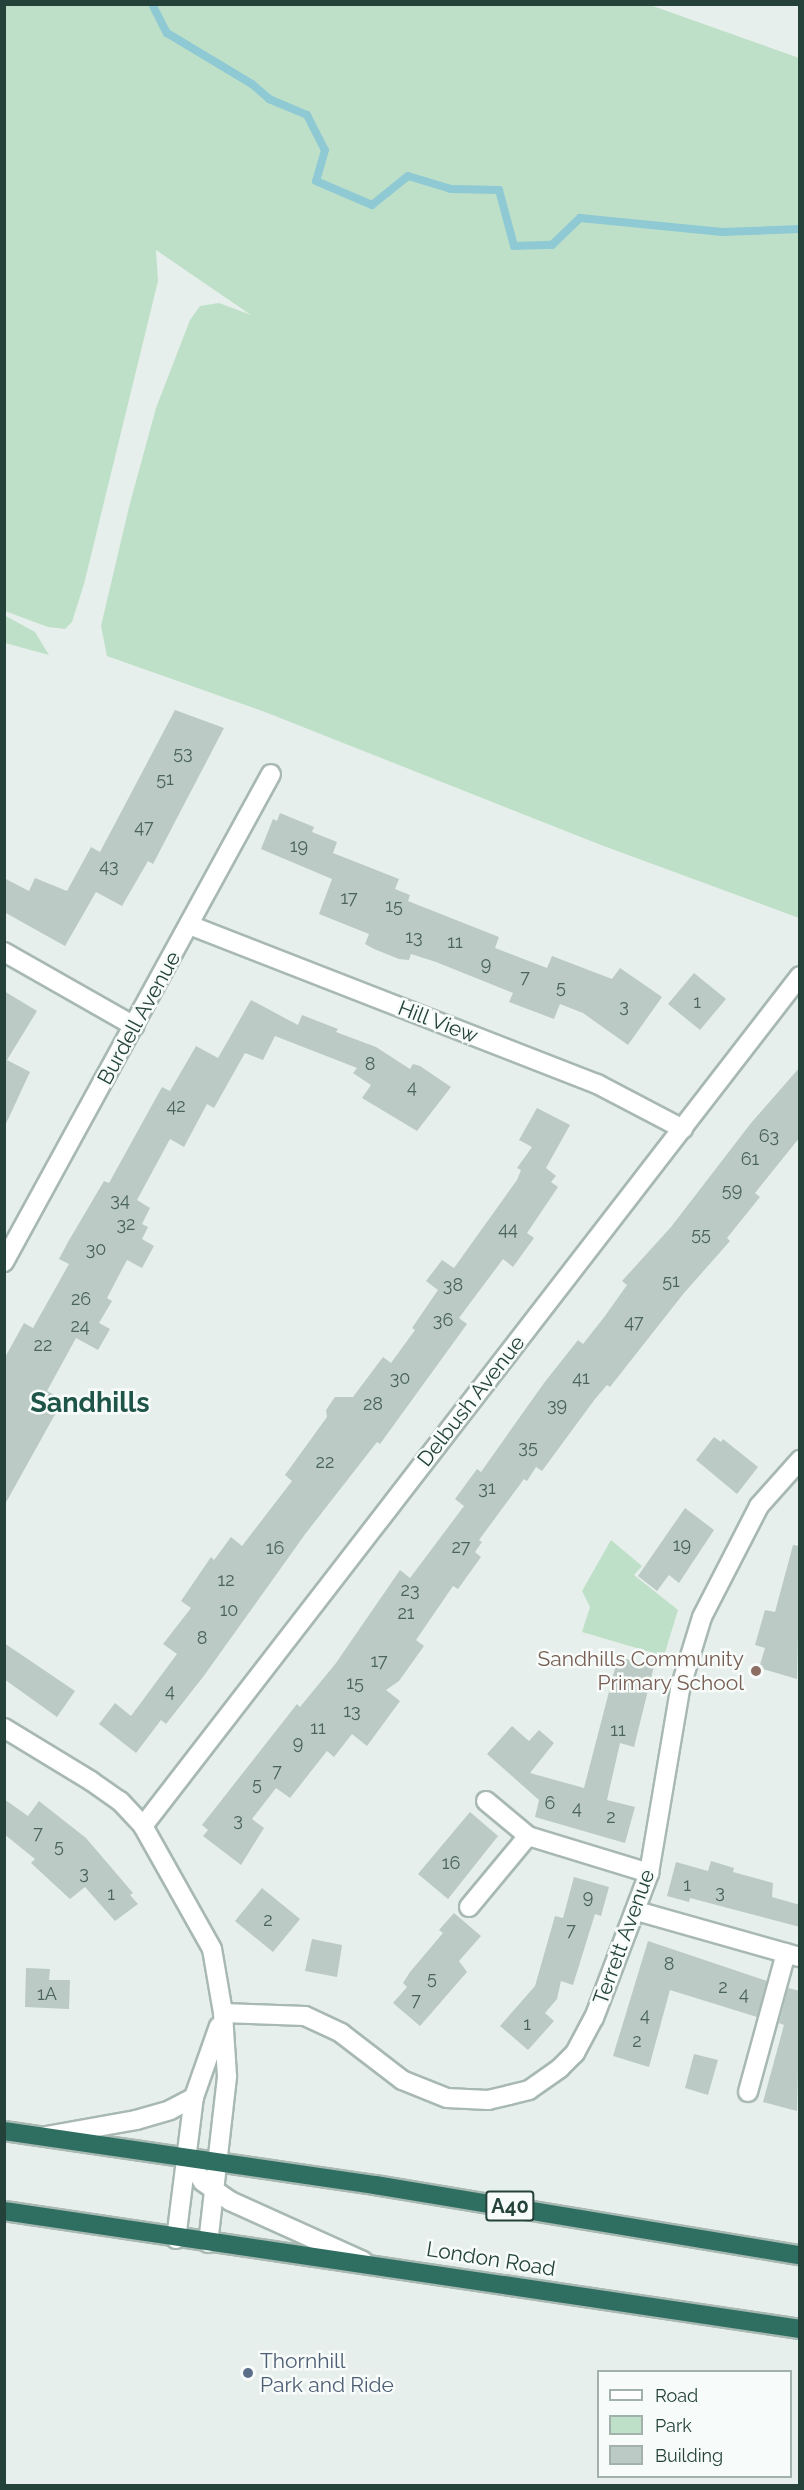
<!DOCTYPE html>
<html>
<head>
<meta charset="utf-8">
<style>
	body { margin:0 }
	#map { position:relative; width:804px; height:2490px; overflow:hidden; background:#e6efeb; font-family:Raleway,sans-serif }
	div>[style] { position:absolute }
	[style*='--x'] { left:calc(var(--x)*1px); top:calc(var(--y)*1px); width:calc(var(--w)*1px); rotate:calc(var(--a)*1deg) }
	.green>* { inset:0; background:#bfe0c8 }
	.stream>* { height:8px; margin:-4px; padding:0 4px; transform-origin:4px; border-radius:4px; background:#8ec9d4 }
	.building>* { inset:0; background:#bbcac4 }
	.roads { filter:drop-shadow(2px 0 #a8b8b2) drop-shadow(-2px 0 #a8b8b2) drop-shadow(0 2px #a8b8b2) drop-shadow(0 -2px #a8b8b2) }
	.minor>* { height:18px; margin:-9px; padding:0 9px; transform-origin:9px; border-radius:9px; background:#fff }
	.highway>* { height:18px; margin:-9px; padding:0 9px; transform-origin:9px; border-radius:9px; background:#2f6f62 }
	.dots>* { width:16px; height:16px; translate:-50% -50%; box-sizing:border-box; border:3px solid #f7fbf9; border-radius:50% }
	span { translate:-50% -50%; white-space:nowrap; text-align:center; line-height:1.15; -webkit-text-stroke:5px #f7fbf9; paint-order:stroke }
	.number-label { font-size:18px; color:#4a645c }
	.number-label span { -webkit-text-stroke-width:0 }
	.shield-label span { padding:2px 4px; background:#f7fbf9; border:2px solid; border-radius:4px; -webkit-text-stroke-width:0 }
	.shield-label { font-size:20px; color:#24423a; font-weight:700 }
	.street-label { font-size:21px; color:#24423a }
	.education-label { font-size:21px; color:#785e54 }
	.right { translate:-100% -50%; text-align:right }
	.service-label { font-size:21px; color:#4e5e75 }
	.left { translate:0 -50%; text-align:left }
	.district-label { font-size:27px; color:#1f5548; font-weight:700 }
	.frame { position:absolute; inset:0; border:6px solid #24423a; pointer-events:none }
	.legend { position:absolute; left:597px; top:2370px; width:195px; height:108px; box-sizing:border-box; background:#f7fbf9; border:2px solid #a3b1ad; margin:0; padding:8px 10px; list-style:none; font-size:18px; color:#24423a }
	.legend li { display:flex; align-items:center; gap:12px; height:30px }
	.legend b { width:30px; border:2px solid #a3b1ad }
</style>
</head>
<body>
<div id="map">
	<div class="green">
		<i style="clip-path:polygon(5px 4px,650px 5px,799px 58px,799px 918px,601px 845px,265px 712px,107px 656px,101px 626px,129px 507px,156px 408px,190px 320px,200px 306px,219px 303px,251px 315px,156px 250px,158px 281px,84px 584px,72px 622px,65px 629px,48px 627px,5px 611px)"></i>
		<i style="clip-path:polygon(4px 615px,35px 632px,49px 655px,5px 643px)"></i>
		<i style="clip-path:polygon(611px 1540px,642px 1566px,634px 1575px,678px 1610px,664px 1656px,582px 1632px,590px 1607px,582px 1591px)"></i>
	</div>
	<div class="stream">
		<i style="--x:152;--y:4;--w:33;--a:63"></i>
		<i style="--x:167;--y:33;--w:99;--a:31"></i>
		<i style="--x:252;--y:84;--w:23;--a:41"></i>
		<i style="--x:269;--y:99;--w:41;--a:22.8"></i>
		<i style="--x:307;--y:115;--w:39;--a:63"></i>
		<i style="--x:325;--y:150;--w:32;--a:106"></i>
		<i style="--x:316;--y:181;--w:61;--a:23.2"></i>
		<i style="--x:372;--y:205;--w:46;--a:-38.9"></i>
		<i style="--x:408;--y:176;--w:45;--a:16.8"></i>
		<i style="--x:451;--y:189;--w:48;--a:1.2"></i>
		<i style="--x:499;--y:190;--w:58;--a:75"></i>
		<i style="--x:514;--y:246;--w:38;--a:-2"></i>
		<i style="--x:552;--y:245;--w:39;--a:-44"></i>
		<i style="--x:580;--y:218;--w:143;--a:5.6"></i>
		<i style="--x:722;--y:232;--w:78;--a:-2.2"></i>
	</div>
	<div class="building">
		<i style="clip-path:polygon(175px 710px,224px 728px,153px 864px,148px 861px,122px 906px,96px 892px,65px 946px,4px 912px,4px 878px,29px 891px,35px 878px,67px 891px,91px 847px,100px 852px)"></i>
		<i style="clip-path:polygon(280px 813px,314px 827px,312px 832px,337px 842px,333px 853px,399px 879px,395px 889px,410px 895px,408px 901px,499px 937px,495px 948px,547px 968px,552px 956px,612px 979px,620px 968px,662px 997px,628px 1045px,583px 1013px,560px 1004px,554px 1019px,509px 1002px,513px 993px,436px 962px,411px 954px,409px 960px,399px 959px,374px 949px,365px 944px,369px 934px,319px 914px,332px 879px,261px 849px,273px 819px,277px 821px)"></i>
		<i style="clip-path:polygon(694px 973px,726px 999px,700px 1030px,668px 1004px)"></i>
		<i style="clip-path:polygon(4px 991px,37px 1011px,7px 1060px,30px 1072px,4px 1128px)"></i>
		<i style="clip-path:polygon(251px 1000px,298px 1025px,302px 1015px,338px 1029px,336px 1032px,376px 1047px,410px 1069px,413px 1064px,420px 1066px,451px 1087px,417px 1131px,362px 1098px,371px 1085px,353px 1073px,357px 1068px,275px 1036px,263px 1060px,245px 1053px,214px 1108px,207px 1104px,184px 1147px,170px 1139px,137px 1200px,150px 1208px,142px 1224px,148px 1227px,142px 1239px,154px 1246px,142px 1268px,127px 1260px,107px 1298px,112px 1301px,99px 1323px,110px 1329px,98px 1350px,76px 1338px,47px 1391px,63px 1400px,4px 1506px,4px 1359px,24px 1323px,33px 1328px,69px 1264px,59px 1259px,68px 1242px,104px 1181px,109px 1183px,162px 1087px,170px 1091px,196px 1046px,218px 1058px)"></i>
		<i style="clip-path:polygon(800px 1067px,800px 1137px,755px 1193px,760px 1197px,727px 1238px,730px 1241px,684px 1293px,610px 1387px,607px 1385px,595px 1399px,542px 1471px,536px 1467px,527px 1481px,524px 1479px,479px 1540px,482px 1542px,475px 1552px,481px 1557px,458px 1589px,453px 1586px,416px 1640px,424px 1646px,399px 1681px,386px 1690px,400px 1701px,367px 1746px,352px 1734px,334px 1757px,327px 1751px,290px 1798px,276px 1788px,252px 1819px,264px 1828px,241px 1865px,203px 1836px,208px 1830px,202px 1825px,297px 1704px,300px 1707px,336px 1663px,400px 1570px,410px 1578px,464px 1506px,455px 1499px,477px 1469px,481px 1472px,544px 1383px,578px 1340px,583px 1344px,605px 1316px,627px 1285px,622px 1281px,671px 1227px,751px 1123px)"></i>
		<i style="clip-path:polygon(537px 1108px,570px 1125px,546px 1168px,556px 1176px,551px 1182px,558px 1187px,527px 1233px,534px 1238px,513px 1267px,503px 1259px,459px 1318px,467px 1324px,380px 1444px,377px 1442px,306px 1533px,203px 1677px,166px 1724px,161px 1720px,136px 1753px,99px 1724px,115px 1703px,131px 1716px,177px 1654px,163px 1644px,191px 1608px,181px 1601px,211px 1557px,214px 1560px,231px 1537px,242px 1546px,292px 1481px,285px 1475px,327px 1417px,326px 1410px,335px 1397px,353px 1397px,383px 1357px,391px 1363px,415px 1330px,412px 1328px,438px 1290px,426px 1281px,442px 1260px,454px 1268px,517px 1180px,521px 1170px,517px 1168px,532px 1147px,519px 1140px)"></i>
		<i style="clip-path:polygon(714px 1437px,721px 1442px,723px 1439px,758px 1467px,737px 1494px,696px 1460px)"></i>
		<i style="clip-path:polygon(685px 1508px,714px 1530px,679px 1583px,669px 1575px,657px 1591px,638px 1576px)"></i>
		<i style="clip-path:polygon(793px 1545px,800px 1546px,797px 1679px,759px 1668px,765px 1648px,755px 1645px,765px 1610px,775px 1612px)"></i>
		<i style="clip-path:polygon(4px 1643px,75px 1691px,57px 1717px,4px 1679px)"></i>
		<i style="clip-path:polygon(618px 1657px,654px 1666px,634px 1747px,620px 1743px,607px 1800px,635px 1807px,625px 1843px,535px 1817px,539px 1800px,487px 1754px,512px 1726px,529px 1741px,539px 1730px,554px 1743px,530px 1773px,584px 1788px)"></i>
		<i style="clip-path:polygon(4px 1799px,28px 1816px,39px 1801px,86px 1838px,133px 1893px,130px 1895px,138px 1904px,115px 1921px,85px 1887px,70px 1899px,31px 1863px,35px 1859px,4px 1834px)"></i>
		<i style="clip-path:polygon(470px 1812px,498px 1836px,448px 1899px,418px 1874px)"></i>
		<i style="clip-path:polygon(711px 1861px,734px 1868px,733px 1872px,773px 1883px,772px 1897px,800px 1905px,800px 1927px,690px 1898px,689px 1902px,667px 1896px,676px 1862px,708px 1871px)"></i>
		<i style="clip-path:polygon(574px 1877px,609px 1887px,601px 1916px,595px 1914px,573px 1985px,561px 1981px,557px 1999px,545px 2013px,554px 2021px,528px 2050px,500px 2026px,535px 1986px,555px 1916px,563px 1918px)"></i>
		<i style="clip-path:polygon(262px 1888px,300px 1919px,273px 1952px,235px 1921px)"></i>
		<i style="clip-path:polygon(454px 1913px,481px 1936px,459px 1961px,467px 1972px,420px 2026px,393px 2003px,407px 1987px,403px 1983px,410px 1972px,443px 1933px,439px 1930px)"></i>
		<i style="clip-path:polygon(312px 1939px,342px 1945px,337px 1977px,305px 1971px)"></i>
		<i style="clip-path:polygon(648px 1941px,767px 1981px,757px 2017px,670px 1990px,649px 2067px,613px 2056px)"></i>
		<i style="clip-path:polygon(26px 1968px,50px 1969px,49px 1980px,70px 1980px,69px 2009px,25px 2007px)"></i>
		<i style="clip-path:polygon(788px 1988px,800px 1991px,797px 2111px,763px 2102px,784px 2025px,779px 2023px)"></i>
		<i style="clip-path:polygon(694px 2054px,718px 2060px,708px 2095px,685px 2088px)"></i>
	</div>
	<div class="roads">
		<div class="minor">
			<i style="--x:189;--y:925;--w:438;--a:21.3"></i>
			<i style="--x:597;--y:1084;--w:97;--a:27.6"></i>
			<i style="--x:4;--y:952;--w:150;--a:29.6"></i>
			<i style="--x:4;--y:1262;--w:556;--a:-61.32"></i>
			<i style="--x:4;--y:1728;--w:102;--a:31.3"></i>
			<i style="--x:91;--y:1781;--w:35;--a:35"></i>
			<i style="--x:120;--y:1801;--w:34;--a:47"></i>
			<i style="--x:143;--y:1826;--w:141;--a:60.7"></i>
			<i style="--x:212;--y:1949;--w:65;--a:80.2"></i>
			<i style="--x:223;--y:2013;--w:64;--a:86.4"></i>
			<i style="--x:227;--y:2077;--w:167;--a:96.5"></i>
			<i style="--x:486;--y:1801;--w:55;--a:39.8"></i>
			<i style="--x:143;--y:1826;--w:1074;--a:-52.3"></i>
			<i style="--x:469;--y:1907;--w:92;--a:-50.3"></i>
			<i style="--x:528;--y:1836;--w:127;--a:17"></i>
			<i style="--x:637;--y:1911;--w:169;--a:15.8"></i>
			<i style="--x:223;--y:2013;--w:82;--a:2.1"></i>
			<i style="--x:305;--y:2016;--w:40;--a:25"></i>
			<i style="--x:341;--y:2033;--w:77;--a:37.6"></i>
			<i style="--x:402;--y:2080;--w:48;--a:21.8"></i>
			<i style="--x:447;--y:2098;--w:41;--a:2.8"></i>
			<i style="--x:488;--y:2100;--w:22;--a:-13"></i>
			<i style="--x:509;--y:2095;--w:21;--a:-14"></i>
			<i style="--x:529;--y:2090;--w:38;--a:-35"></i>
			<i style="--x:560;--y:2068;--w:21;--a:-45"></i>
			<i style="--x:575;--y:2053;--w:40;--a:-62"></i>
			<i style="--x:594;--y:2018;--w:155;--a:-69.2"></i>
			<i style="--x:649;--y:1873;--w:187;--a:-80.4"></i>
			<i style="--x:680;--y:1689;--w:75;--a:-73"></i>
			<i style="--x:702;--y:1617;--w:125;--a:-62.8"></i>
			<i style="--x:759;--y:1506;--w:62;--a:-48.3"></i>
			<i style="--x:748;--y:2092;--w:144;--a:-74.7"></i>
			<i style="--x:46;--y:2136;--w:91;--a:-10.1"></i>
			<i style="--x:136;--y:2120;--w:35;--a:-16"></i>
			<i style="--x:170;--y:2110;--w:27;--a:-28"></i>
			<i style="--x:188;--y:2158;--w:28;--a:58"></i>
			<i style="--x:203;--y:2182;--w:33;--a:35"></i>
			<i style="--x:230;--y:2201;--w:146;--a:24.3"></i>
			<i style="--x:176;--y:2239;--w:143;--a:-82.8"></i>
			<i style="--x:194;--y:2097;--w:75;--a:-70.6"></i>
		</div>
		<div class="highway">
			<i style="--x:4;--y:2131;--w:375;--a:8.3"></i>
			<i style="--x:375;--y:2185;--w:431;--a:9.4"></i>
			<i style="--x:4;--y:2211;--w:805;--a:8.43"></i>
		</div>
	</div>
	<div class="dots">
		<i style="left:756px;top:1671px;background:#8d6e63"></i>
		<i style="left:248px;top:2373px;background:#5c6f8a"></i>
	</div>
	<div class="number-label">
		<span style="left:183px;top:753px">53</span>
		<span style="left:165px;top:779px">51</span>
		<span style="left:144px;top:827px">47</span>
		<span style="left:299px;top:846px">19</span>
		<span style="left:109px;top:866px">43</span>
		<span style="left:349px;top:898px">17</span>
		<span style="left:394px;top:906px">15</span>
		<span style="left:414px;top:937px">13</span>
		<span style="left:455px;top:942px">11</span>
		<span style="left:486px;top:964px">9</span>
		<span style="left:525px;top:977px">7</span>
		<span style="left:561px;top:987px">5</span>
		<span style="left:697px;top:1002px">1</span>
		<span style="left:624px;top:1006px">3</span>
		<span style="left:370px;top:1064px">8</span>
		<span style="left:412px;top:1087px">4</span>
		<span style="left:176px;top:1106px">42</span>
		<span style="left:769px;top:1136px">63</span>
		<span style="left:750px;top:1159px">61</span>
		<span style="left:732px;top:1190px">59</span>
		<span style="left:120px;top:1200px">34</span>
		<span style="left:126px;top:1224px">32</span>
		<span style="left:508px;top:1229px">44</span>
		<span style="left:701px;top:1234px">55</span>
		<span style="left:96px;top:1249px">30</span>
		<span style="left:671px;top:1281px">51</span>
		<span style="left:453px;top:1285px">38</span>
		<span style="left:81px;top:1299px">26</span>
		<span style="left:443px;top:1320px">36</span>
		<span style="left:634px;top:1322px">47</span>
		<span style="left:80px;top:1326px">24</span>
		<span style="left:43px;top:1345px">22</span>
		<span style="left:400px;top:1378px">30</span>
		<span style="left:581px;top:1378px">41</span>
		<span style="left:373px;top:1404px">28</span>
		<span style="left:557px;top:1405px">39</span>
		<span style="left:528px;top:1447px">35</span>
		<span style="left:325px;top:1462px">22</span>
		<span style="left:487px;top:1488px">31</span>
		<span style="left:682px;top:1545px">19</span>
		<span style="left:461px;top:1547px">27</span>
		<span style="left:275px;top:1548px">16</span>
		<span style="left:226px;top:1580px">12</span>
		<span style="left:410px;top:1590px">23</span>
		<span style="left:229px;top:1610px">10</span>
		<span style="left:406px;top:1613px">21</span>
		<span style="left:202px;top:1638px">8</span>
		<span style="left:379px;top:1661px">17</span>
		<span style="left:355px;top:1683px">15</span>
		<span style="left:170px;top:1691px">4</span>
		<span style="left:352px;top:1711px">13</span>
		<span style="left:318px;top:1728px">11</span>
		<span style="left:618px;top:1730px">11</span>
		<span style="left:298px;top:1743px">9</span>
		<span style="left:277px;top:1771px">7</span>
		<span style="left:257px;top:1784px">5</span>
		<span style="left:550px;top:1803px">6</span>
		<span style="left:577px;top:1808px">4</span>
		<span style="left:611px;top:1817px">2</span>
		<span style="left:238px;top:1820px">3</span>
		<span style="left:38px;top:1833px">7</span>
		<span style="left:59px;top:1846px">5</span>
		<span style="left:451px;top:1863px">16</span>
		<span style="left:84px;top:1873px">3</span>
		<span style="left:687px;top:1885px">1</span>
		<span style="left:720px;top:1892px">3</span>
		<span style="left:111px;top:1894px">1</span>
		<span style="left:588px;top:1897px">9</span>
		<span style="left:268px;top:1920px">2</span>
		<span style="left:571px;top:1930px">7</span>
		<span style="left:669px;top:1964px">8</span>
		<span style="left:432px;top:1978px">5</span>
		<span style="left:723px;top:1987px">2</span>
		<span style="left:47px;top:1994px">1A</span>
		<span style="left:744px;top:1994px">4</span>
		<span style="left:416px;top:2000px">7</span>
		<span style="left:645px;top:2015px">4</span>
		<span style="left:527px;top:2024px">1</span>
		<span style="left:637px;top:2041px">2</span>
	</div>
	<div class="shield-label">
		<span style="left:510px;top:2206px">A40</span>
	</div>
	<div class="street-label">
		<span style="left:139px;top:1018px;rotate:-61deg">Burdell Avenue</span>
		<span style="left:438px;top:1022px;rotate:21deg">Hill View</span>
		<span style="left:471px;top:1401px;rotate:-52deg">Delbush Avenue</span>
		<span style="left:624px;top:1937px;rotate:-70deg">Terrett Avenue</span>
		<span style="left:491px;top:2259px;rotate:9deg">London Road</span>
	</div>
	<div class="education-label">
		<span class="right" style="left:744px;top:1671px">Sandhills Community<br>Primary School</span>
	</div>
	<div class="service-label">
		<span class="left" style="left:260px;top:2373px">Thornhill<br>Park and Ride</span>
	</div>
	<div class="district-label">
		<span style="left:90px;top:1403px">Sandhills</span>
	</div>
	<div class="frame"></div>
	<ul class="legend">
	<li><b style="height:8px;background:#fff"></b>Road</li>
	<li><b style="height:16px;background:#bfe0c8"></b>Park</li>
	<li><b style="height:16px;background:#bbcac4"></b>Building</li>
	</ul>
</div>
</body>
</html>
